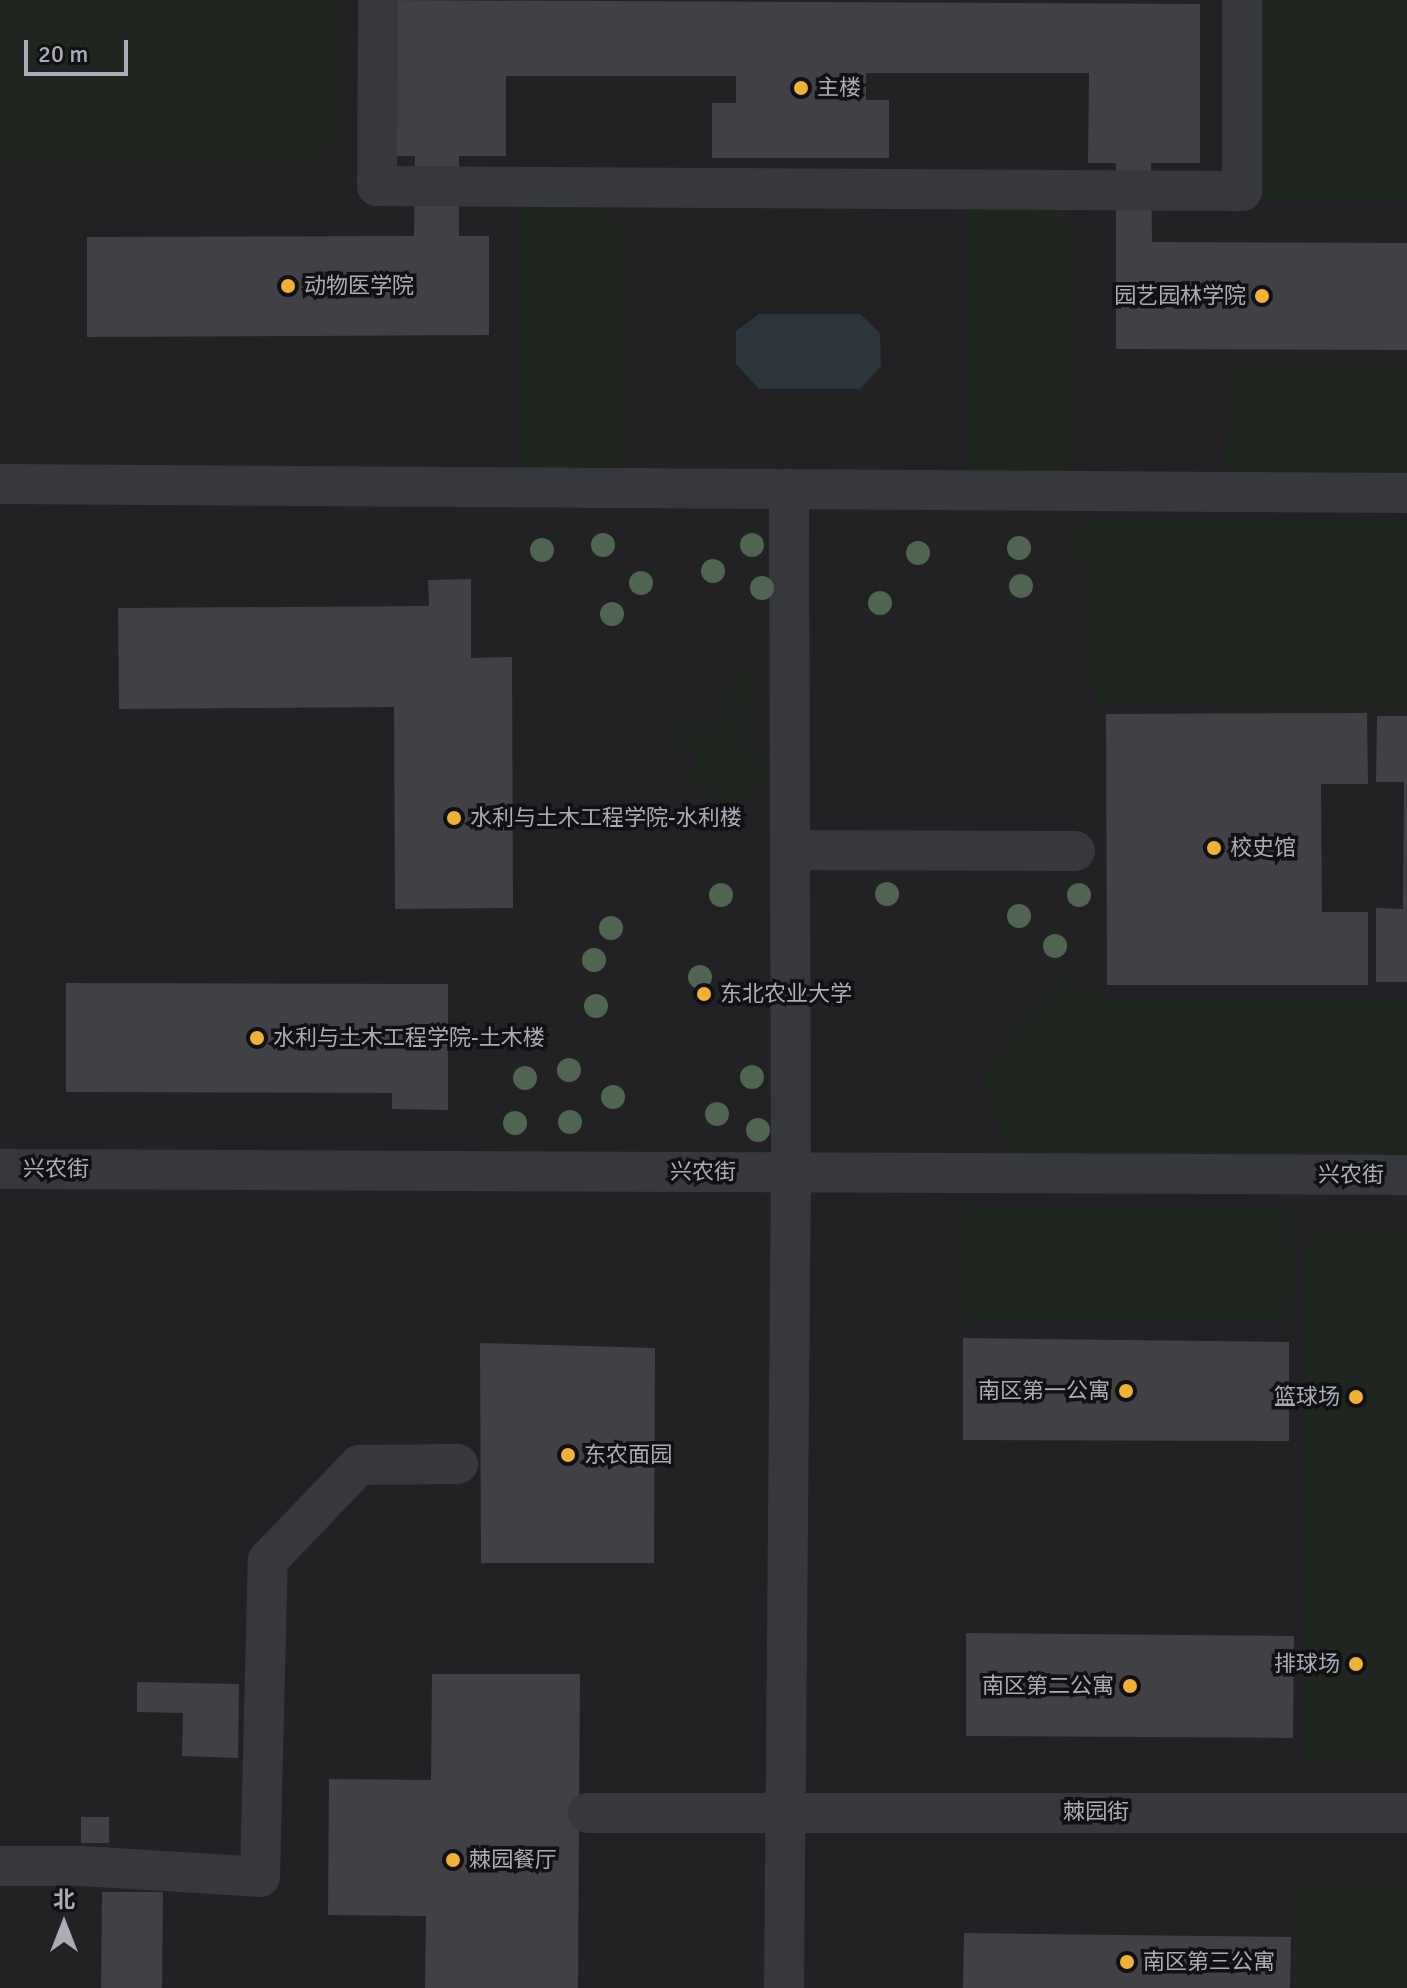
<!DOCTYPE html>
<html>
<head>
<meta charset="utf-8">
<style>
	body { margin:0 }
	#map { position:relative; width:1407px; height:1988px; overflow:hidden; background:#161618; font-family:Signika,"Noto Sans SC",sans-serif }
	div>[style] { position:absolute }
	[style*='--x'] { left:calc(var(--x)*1px); top:calc(var(--y)*1px); width:calc(var(--w)*1px); rotate:calc(var(--a)*1deg) }
	.built>* { inset:0; background:#222225 }
	.green>* { inset:0; background:#1e261f }
	.water>* { inset:0; background:#2c353c }
	.building>* { inset:0; background:#404145 }
	.street>* { height:40px; margin:-20px; padding:0 20px; transform-origin:20px; border-radius:20px; background:#37383d }
	.trees>* { width:24px; height:24px; margin:-12px; border-radius:50%; background:#506452 }
	.dots>* { width:22px; height:22px; translate:-50% -50%; box-sizing:border-box; border:4px solid #111113; border-radius:50% }
	span { translate:-50% -50%; white-space:nowrap; text-align:center; line-height:1.15; -webkit-text-stroke:7px #111113; paint-order:stroke }
	.poi-label { font-size:22px; color:#a8adb8 }
	.left { translate:0 -50%; text-align:left }
	.right { translate:-100% -50%; text-align:right }
	.street-label { font-size:22px; color:#a8adb8 }
	.north { position:absolute; left:24px; top:1884px; width:80px; height:80px; -webkit-text-stroke:6px #111113; paint-order:stroke; rotate:0deg; font-size:22px; font-weight:700; line-height:32px; text-align:center; color:#a8adb8 }
	.north::after { content:''; display:block; margin:auto; width:28px; height:36px; background:#a8adb8; clip-path:polygon(50% 0,100% 100%,50% 72%,0 100%) }
	.scale { position:absolute; left:24px; top:40px; width:104px; height:36px; box-sizing:border-box; border:4px solid #a8adb8; border-top:0; padding-left:10px; font-size:24px; line-height:28px; white-space:nowrap; color:#a8adb8; -webkit-text-stroke:6px #111113; paint-order:stroke }
</style>
</head>
<body>
<div id="map">
	<div class="built">
		<i style="clip-path:polygon(0 0,1407px 0,1407px 1988px,0 1988px)"></i>
	</div>
	<div class="green">
		<i style="clip-path:polygon(0 0,333px 0,333px 161px,0 162px)"></i>
		<i style="clip-path:polygon(1255px 0,1407px 0,1407px 201px,1255px 200px)"></i>
		<i style="clip-path:polygon(520px 197px,622px 198px,621px 478px,519px 478px)"></i>
		<i style="clip-path:polygon(968px 204px,1072px 205px,1070px 482px,966px 481px)"></i>
		<i style="clip-path:polygon(1227px 368px,1407px 368px,1407px 482px,1226px 482px)"></i>
		<i style="clip-path:polygon(1407px 521px,1407px 708px,1100px 704px,1084px 670px,1090px 603px,1084px 568px,1073px 548px,1077px 522px)"></i>
		<i style="clip-path:polygon(747px 663px,764px 678px,775px 678px,764px 709px,737px 710px,738px 720px,749px 721px,735px 738px,750px 748px,772px 751px,771px 787px,758px 799px,750px 795px,728px 802px,680px 779px,695px 767px,695px 751px,677px 748px,670px 733px,679px 715px,707px 739px,719px 721px,711px 711px,729px 694px,742px 694px,741px 681px,733px 677px,738px 670px,745px 671px)"></i>
		<i style="clip-path:polygon(1065px 978px,1104px 999px,1407px 998px,1407px 1175px,1012px 1174px,981px 1072px)"></i>
		<i style="clip-path:polygon(1291px 1206px,1292px 1321px,964px 1322px,964px 1208px)"></i>
		<i style="clip-path:polygon(1306px 1233px,1407px 1233px,1407px 1765px,1305px 1765px)"></i>
		<i style="clip-path:polygon(1295px 1888px,1407px 1888px,1407px 1988px,1295px 1988px)"></i>
	</div>
	<div class="water">
		<i style="clip-path:polygon(759px 314px,860px 314px,880px 333px,881px 366px,860px 389px,759px 389px,736px 364px,736px 331px)"></i>
	</div>
	<div class="building">
		<i style="clip-path:polygon(382px 0,1200px 4px,1200px 163px,1151px 163px,1152px 242px,1407px 243px,1407px 350px,1116px 349px,1116px 163px,1088px 163px,1089px 73px,866px 73px,866px 100px,889px 100px,889px 158px,712px 158px,712px 103px,736px 103px,736px 76px,506px 76px,506px 156px,459px 156px,459px 236px,489px 236px,489px 335px,87px 337px,87px 237px,414px 236px,415px 156px,382px 156px)"></i>
		<i style="clip-path:polygon(471px 579px,471px 658px,512px 657px,513px 908px,395px 909px,394px 707px,119px 709px,118px 608px,429px 606px,428px 580px)"></i>
		<i style="clip-path:polygon(1367px 713px,1368px 784px,1321px 784px,1322px 912px,1368px 912px,1368px 985px,1107px 985px,1106px 714px)"></i>
		<i style="clip-path:polygon(1377px 716px,1407px 716px,1407px 982px,1376px 982px,1376px 908px,1403px 909px,1404px 782px,1376px 782px)"></i>
		<i style="clip-path:polygon(66px 983px,448px 984px,448px 1110px,392px 1109px,392px 1093px,66px 1092px)"></i>
		<i style="clip-path:polygon(963px 1338px,1289px 1342px,1289px 1441px,963px 1440px)"></i>
		<i style="clip-path:polygon(480px 1343px,655px 1348px,654px 1563px,481px 1563px)"></i>
		<i style="clip-path:polygon(966px 1633px,1294px 1636px,1293px 1738px,966px 1736px)"></i>
		<i style="clip-path:polygon(432px 1674px,580px 1674px,578px 1988px,425px 1988px,426px 1916px,328px 1915px,329px 1779px,431px 1780px)"></i>
		<i style="clip-path:polygon(137px 1682px,239px 1684px,238px 1758px,182px 1756px,183px 1713px,137px 1712px)"></i>
		<i style="clip-path:polygon(81px 1817px,109px 1817px,109px 1843px,81px 1843px)"></i>
		<i style="clip-path:polygon(102px 1892px,163px 1892px,162px 1988px,101px 1988px)"></i>
		<i style="clip-path:polygon(964px 1933px,1291px 1937px,1290px 1988px,963px 1988px)"></i>
	</div>
	<div class="street">
		<i style="--x:378;--y:0;--w:186;--a:90.3"></i>
		<i style="--x:377;--y:186;--w:865;--a:0.33"></i>
		<i style="--x:1242;--y:191;--w:191;--a:-90"></i>
		<i style="--x:0;--y:484;--w:1407;--a:0.37"></i>
		<i style="--x:790;--y:850;--w:285;--a:0.2"></i>
		<i style="--x:0;--y:1169;--w:1407;--a:0.24"></i>
		<i style="--x:588;--y:1813;--w:819;--a:0"></i>
		<i style="--x:0;--y:1866;--w:82;--a:0"></i>
		<i style="--x:82;--y:1866;--w:178;--a:3.5"></i>
		<i style="--x:260;--y:1877;--w:317;--a:-88.6"></i>
		<i style="--x:268;--y:1560;--w:132;--a:-46.2"></i>
		<i style="--x:359;--y:1465;--w:99;--a:-0.6"></i>
		<i style="--x:784;--y:1988;--w:815;--a:-89.51"></i>
		<i style="--x:791;--y:1173;--w:684;--a:-90.17"></i>
	</div>
	<div class="trees">
		<i style="left:603px;top:545px"></i>
		<i style="left:752px;top:545px"></i>
		<i style="left:1019px;top:548px"></i>
		<i style="left:542px;top:550px"></i>
		<i style="left:918px;top:553px"></i>
		<i style="left:713px;top:571px"></i>
		<i style="left:641px;top:583px"></i>
		<i style="left:1021px;top:586px"></i>
		<i style="left:762px;top:588px"></i>
		<i style="left:880px;top:603px"></i>
		<i style="left:612px;top:614px"></i>
		<i style="left:887px;top:894px"></i>
		<i style="left:721px;top:895px"></i>
		<i style="left:1079px;top:895px"></i>
		<i style="left:1019px;top:916px"></i>
		<i style="left:611px;top:928px"></i>
		<i style="left:1055px;top:946px"></i>
		<i style="left:594px;top:960px"></i>
		<i style="left:700px;top:977px"></i>
		<i style="left:596px;top:1006px"></i>
		<i style="left:569px;top:1070px"></i>
		<i style="left:752px;top:1077px"></i>
		<i style="left:525px;top:1078px"></i>
		<i style="left:613px;top:1097px"></i>
		<i style="left:717px;top:1114px"></i>
		<i style="left:570px;top:1122px"></i>
		<i style="left:515px;top:1123px"></i>
		<i style="left:758px;top:1130px"></i>
	</div>
	<div class="dots">
		<i style="left:801px;top:88px;background:#f2b134"></i>
		<i style="left:288px;top:286px;background:#f2b134"></i>
		<i style="left:1262px;top:296px;background:#f2b134"></i>
		<i style="left:454px;top:818px;background:#f2b134"></i>
		<i style="left:1214px;top:848px;background:#f2b134"></i>
		<i style="left:704px;top:994px;background:#f2b134"></i>
		<i style="left:257px;top:1038px;background:#f2b134"></i>
		<i style="left:1126px;top:1391px;background:#f2b134"></i>
		<i style="left:1356px;top:1397px;background:#f2b134"></i>
		<i style="left:568px;top:1455px;background:#f2b134"></i>
		<i style="left:1356px;top:1664px;background:#f2b134"></i>
		<i style="left:1130px;top:1686px;background:#f2b134"></i>
		<i style="left:453px;top:1860px;background:#f2b134"></i>
		<i style="left:1127px;top:1962px;background:#f2b134"></i>
	</div>
	<div class="poi-label">
		<span class="left" style="left:817px;top:88px">主楼</span>
		<span class="left" style="left:304px;top:286px">动物医学院</span>
		<span class="right" style="left:1246px;top:296px">园艺园林学院</span>
		<span class="left" style="left:470px;top:818px">水利与土木工程学院-水利楼</span>
		<span class="left" style="left:1230px;top:848px">校史馆</span>
		<span class="left" style="left:720px;top:994px">东北农业大学</span>
		<span class="left" style="left:273px;top:1038px">水利与土木工程学院-土木楼</span>
		<span class="right" style="left:1110px;top:1391px">南区第一公寓</span>
		<span class="right" style="left:1340px;top:1397px">篮球场</span>
		<span class="left" style="left:584px;top:1455px">东农面园</span>
		<span class="right" style="left:1340px;top:1664px">排球场</span>
		<span class="right" style="left:1114px;top:1686px">南区第二公寓</span>
		<span class="left" style="left:469px;top:1860px">棘园餐厅</span>
		<span class="left" style="left:1143px;top:1962px">南区第三公寓</span>
	</div>
	<div class="street-label">
		<span style="left:56px;top:1169px">兴农街</span>
		<span style="left:703px;top:1172px">兴农街</span>
		<span style="left:1351px;top:1175px">兴农街</span>
		<span style="left:1096px;top:1812px">棘园街</span>
	</div>
	<div class="north">北</div>
	<div class="scale">20 m</div>
</div>
</body>
</html>
